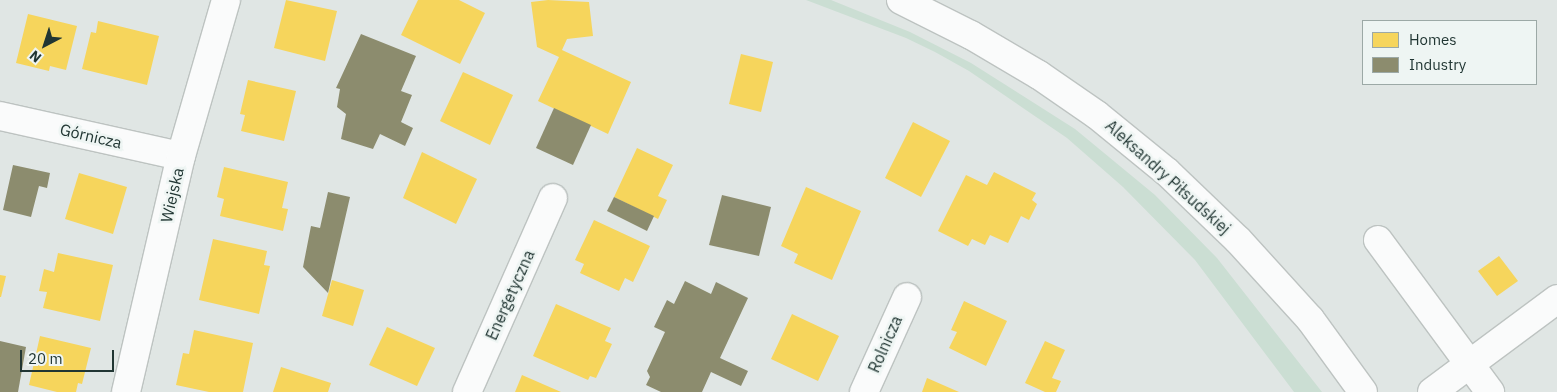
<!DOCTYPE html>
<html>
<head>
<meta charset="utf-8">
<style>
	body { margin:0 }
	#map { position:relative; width:1557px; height:392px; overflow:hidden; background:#e0e6e4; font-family:"IBM Plex Sans",sans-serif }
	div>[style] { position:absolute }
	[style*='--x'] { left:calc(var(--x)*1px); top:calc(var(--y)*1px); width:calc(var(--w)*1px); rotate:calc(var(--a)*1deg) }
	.green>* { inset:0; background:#cbded3 }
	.homes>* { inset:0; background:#f6d55c }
	.industry>* { inset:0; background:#8c8c6e }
	.roads { filter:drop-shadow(1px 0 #bdc3c1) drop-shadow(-1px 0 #bdc3c1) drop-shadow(0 1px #bdc3c1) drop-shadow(0 -1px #bdc3c1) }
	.minor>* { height:28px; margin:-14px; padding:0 14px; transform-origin:14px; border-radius:14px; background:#fafbfb }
	.tertiary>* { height:28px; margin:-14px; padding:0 14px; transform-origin:14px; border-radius:14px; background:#fafbfb }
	span { translate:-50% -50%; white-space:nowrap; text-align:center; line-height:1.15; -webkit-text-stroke:5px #eef5f3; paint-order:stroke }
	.street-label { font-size:16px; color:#213633 }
	.legend { position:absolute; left:1362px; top:20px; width:175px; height:65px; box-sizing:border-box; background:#eef5f3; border:1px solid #9ca9a6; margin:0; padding:6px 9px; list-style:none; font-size:15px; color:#213633 }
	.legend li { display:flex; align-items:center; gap:10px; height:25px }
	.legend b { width:25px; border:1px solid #9ca9a6 }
	.north { position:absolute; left:20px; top:20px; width:50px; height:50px; -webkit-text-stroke:4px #eef5f3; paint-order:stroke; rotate:220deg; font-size:14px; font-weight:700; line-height:20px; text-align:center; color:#213633 }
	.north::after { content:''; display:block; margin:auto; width:18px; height:22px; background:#213633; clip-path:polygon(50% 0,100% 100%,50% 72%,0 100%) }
	.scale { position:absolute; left:20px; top:350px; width:94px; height:22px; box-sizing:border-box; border:2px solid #213633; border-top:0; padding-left:6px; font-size:15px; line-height:18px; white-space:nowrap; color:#213633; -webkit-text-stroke:4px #eef5f3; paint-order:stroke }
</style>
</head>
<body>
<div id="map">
	<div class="green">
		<i style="clip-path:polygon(806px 0,831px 0,910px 32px,971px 63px,1075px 129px,1155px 195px,1217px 258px,1322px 392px,1294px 392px,1195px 260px,1123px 187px,1067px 138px,969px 71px,935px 52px,906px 38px)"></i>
	</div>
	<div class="homes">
		<i style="clip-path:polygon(286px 0,337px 11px,325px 61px,274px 48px)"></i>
		<i style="clip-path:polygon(418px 0,459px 0,485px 13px,460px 64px,401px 35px)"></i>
		<i style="clip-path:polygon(548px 0,589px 2px,593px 36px,567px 39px,562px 50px,631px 82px,608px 134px,538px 101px,559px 57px,537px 47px,531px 2px)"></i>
		<i style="clip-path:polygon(28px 14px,77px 26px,66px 70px,50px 66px,49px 71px,16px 63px)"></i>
		<i style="clip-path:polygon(98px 21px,159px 36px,147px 85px,82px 69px,91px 32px,96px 33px)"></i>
		<i style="clip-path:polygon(741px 54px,773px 62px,761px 112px,729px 104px)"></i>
		<i style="clip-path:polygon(463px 72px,513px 95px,490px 145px,440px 121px)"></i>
		<i style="clip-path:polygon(248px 80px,296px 91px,284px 141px,241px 131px,245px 115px,240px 114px)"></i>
		<i style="clip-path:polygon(913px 122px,950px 141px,921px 197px,885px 178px)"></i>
		<i style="clip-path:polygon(637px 148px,673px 165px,658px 196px,667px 200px,658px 219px,614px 197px)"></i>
		<i style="clip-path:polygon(422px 152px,477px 179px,456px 224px,403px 198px)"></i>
		<i style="clip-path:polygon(224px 167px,288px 182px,282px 208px,288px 209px,283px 231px,220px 216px,224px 199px,217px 197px)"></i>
		<i style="clip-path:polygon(994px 172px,1036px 193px,1032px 200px,1037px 204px,1029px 220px,1021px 216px,1008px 243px,990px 235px,985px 245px,972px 239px,968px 246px,938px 231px,966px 175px,987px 185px)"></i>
		<i style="clip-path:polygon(79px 173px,127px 187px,113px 234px,65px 219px)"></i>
		<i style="clip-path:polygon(806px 187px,861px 211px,832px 280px,794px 263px,798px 254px,781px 246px)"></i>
		<i style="clip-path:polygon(594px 220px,650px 246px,633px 282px,625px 278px,619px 291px,580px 273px,584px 264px,575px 260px)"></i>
		<i style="clip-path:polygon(213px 239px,267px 251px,264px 265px,270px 266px,259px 314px,199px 300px)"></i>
		<i style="clip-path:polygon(58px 253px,113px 265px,100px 321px,43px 308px,47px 292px,39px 291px,44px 269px,54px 272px)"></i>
		<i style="clip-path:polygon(1499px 256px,1518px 281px,1497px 296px,1478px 271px)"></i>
		<i style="clip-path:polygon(0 275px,6px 276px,1px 297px,0 297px)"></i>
		<i style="clip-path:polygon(332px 280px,364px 290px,353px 326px,322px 316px)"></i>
		<i style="clip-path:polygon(964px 301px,1007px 321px,986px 366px,949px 348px,957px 332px,951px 330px)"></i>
		<i style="clip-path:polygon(556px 304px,611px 328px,605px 341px,612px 344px,596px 378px,590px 376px,588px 380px,533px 356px)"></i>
		<i style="clip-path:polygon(792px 314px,839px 336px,818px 381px,771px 359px)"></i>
		<i style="clip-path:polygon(387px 327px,435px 348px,417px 386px,369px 365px)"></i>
		<i style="clip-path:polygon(194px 330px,253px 343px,243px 392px,209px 392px,176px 385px,183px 353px,189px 354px)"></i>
		<i style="clip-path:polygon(40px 336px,91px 348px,82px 384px,78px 383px,76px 392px,57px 392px,29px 385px)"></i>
		<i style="clip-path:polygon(1045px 341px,1065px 350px,1052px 378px,1061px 381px,1056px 392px,1045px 392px,1025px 383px)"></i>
		<i style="clip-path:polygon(281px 367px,331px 383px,328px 392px,273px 392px)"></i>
		<i style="clip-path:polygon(522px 375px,561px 392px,515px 392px)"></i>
		<i style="clip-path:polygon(927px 378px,959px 392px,922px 392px)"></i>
	</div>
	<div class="industry">
		<i style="clip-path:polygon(361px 34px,416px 56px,401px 91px,412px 95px,401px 122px,413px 128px,405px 146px,380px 134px,373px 149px,341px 139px,346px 114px,337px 107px,340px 89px,336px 88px)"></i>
		<i style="clip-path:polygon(554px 108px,591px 125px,573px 165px,536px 148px)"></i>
		<i style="clip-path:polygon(13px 165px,50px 173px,47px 188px,39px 186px,31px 217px,3px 210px)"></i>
		<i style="clip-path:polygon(328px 192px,350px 197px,328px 293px,303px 267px,311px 226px,320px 228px)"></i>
		<i style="clip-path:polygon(722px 195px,771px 207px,759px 256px,709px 245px)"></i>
		<i style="clip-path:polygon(614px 197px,654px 216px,647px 231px,607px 211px)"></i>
		<i style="clip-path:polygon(685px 281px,711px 294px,716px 282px,748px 298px,720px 358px,748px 371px,741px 386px,711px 372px,702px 392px,661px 392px,646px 385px,650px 377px,647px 371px,665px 332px,654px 327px,667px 300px,674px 304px)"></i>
		<i style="clip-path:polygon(0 341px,26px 347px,18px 392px,0 392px)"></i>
	</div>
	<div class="roads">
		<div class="minor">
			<i style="--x:0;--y:116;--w:185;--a:12.5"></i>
			<i style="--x:1378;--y:240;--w:189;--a:53.6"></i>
			<i style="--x:126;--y:392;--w:242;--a:-76.9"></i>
			<i style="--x:181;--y:156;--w:162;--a:-73.9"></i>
			<i style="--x:467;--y:392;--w:212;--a:-66.1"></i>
			<i style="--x:864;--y:392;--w:104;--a:-65.6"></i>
			<i style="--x:1432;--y:392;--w:156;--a:-36.6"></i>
		</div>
		<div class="tertiary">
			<i style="--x:901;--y:0;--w:78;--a:26.6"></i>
			<i style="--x:971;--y:35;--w:79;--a:30.5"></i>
			<i style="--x:1039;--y:75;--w:70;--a:34.6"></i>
			<i style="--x:1097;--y:115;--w:90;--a:39.2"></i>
			<i style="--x:1167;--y:172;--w:98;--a:43.8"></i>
			<i style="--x:1238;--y:240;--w:107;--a:47.7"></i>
			<i style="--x:1310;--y:319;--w:90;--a:54"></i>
		</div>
	</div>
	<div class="street-label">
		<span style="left:91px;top:136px;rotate:13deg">Górnicza</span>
		<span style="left:1168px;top:177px;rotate:42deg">Aleksandry Piłsudskiej</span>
		<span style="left:172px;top:195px;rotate:-77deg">Wiejska</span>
		<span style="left:510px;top:295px;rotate:-66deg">Energetyczna</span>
		<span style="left:885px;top:344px;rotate:-66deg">Rolnicza</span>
	</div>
	<ul class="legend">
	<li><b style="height:14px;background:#f6d55c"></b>Homes</li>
	<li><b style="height:14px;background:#8c8c6e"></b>Industry</li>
	</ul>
	<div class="north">N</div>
	<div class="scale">20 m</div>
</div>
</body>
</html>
